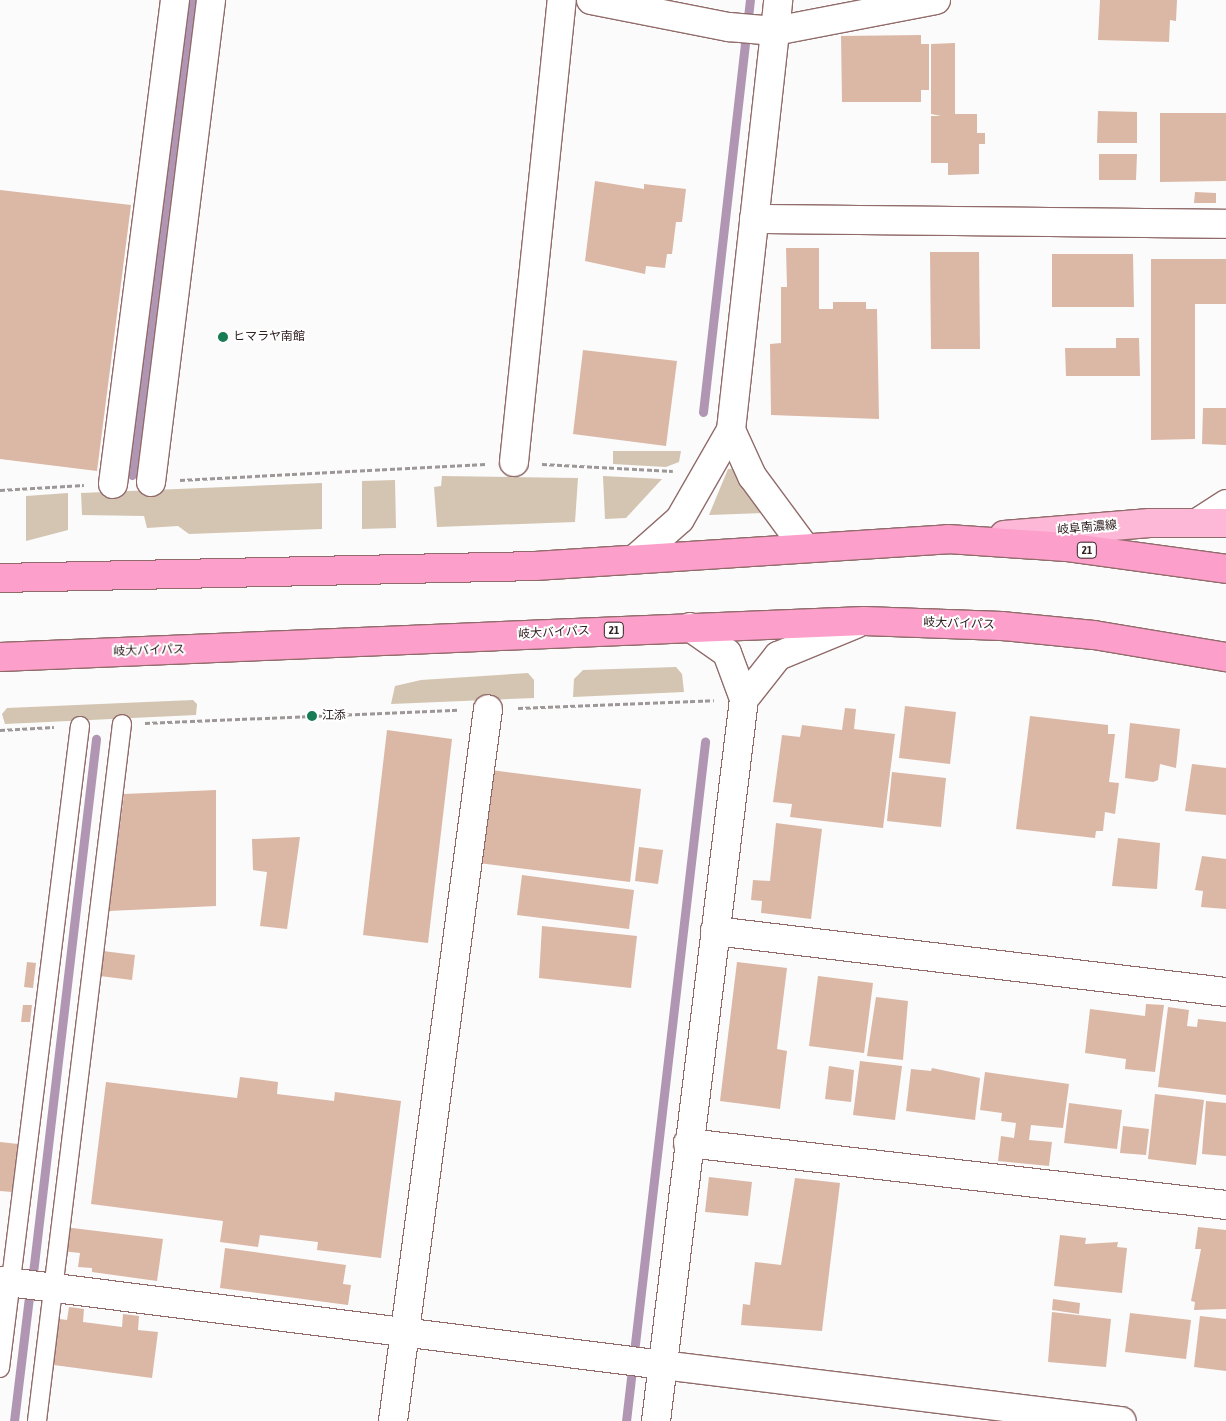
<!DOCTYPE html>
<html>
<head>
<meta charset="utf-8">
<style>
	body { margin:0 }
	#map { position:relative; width:1226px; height:1421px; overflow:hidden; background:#fbfbfb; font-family:"Asap Condensed","Noto Sans JP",sans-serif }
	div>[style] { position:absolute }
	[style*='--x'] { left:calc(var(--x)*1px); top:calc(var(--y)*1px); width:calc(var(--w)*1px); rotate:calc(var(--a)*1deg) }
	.green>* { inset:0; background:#d3c5b1 }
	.stream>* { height:9px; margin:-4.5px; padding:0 4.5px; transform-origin:4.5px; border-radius:4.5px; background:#b196b3 }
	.building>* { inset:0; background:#dbb7a5 }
	.path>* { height:3px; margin-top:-1.5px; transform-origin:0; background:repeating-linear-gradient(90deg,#9e9797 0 5px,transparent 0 7.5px) }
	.roads { filter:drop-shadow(1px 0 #916b6a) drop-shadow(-1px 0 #916b6a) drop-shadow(0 1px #916b6a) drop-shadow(0 -1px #916b6a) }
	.service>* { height:18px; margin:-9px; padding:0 9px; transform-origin:9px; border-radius:9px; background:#fff }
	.minor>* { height:28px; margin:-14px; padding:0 14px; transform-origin:14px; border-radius:14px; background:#fff }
	.tertiary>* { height:28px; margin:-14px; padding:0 14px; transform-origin:14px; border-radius:14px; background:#fff }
	.primary>* { height:28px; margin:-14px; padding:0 14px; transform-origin:14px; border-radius:14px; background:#fdb7d7 }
	.trunk>* { height:28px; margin:-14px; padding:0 14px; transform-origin:14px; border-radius:14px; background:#fc9fca }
	.dots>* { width:14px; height:14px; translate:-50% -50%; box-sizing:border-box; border:2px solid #fff; border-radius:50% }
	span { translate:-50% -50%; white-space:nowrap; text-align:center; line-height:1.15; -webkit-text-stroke:4px #fff; paint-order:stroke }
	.shield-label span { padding:1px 4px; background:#fff; border:1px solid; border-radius:4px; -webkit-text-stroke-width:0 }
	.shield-label { font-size:11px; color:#302020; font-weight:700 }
	.poi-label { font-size:12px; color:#302020 }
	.left { translate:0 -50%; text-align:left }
	.street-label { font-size:12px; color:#302020 }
</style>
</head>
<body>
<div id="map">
	<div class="green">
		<i style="clip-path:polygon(613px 451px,681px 451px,679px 462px,666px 467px,613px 464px)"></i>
		<i style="clip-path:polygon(743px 468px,766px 513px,709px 515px,728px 469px)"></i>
		<i style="clip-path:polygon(442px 476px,578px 478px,575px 522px,437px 527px,434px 487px,441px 486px)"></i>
		<i style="clip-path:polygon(603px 476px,662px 479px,626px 518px,605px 519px)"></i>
		<i style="clip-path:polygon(395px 480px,396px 528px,362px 529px,362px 481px)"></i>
		<i style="clip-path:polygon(322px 483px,322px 529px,189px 534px,178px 526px,147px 528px,144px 516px,82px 515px,81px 493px)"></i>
		<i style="clip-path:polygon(68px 493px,68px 530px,26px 541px,26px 496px)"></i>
		<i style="clip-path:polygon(676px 667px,682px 674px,684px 692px,573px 697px,574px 679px,583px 670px)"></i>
		<i style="clip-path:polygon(528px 673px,534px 680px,534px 698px,391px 704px,395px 686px,421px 680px)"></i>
		<i style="clip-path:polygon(193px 700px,197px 704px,196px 715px,5px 724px,2px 714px,7px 708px)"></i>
	</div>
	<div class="stream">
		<i style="--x:703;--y:412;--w:415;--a:-83.5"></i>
		<i style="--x:132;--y:475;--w:479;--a:-82.9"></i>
		<i style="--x:33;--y:1273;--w:538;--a:-83.27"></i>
		<i style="--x:14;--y:1421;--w:125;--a:-83.1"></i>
		<i style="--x:626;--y:1421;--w:684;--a:-83.36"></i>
	</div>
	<div class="building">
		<i style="clip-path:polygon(1100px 0,1177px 0,1176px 21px,1170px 20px,1169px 42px,1098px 40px)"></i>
		<i style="clip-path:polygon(921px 35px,921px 44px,929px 44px,929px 90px,921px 90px,921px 102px,842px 102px,841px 36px)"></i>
		<i style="clip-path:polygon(955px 43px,955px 114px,977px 114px,977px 133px,985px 133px,985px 144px,979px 144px,979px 174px,948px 175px,948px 163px,931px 163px,931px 116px,941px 116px,931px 114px,931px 44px)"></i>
		<i style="clip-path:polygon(1098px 111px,1137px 112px,1137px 143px,1097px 143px)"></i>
		<i style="clip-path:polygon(1160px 113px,1226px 113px,1226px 181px,1160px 182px)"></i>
		<i style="clip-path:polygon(1099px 154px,1137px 154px,1136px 180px,1099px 180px)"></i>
		<i style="clip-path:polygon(595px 181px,644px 189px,644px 184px,686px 189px,682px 222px,676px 222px,672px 254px,667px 254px,665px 268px,646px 266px,645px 274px,585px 261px)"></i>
		<i style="clip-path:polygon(0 190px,131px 205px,97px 471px,0 459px)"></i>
		<i style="clip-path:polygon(1195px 192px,1216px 193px,1216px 203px,1194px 203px)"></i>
		<i style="clip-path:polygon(786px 248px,819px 248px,819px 309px,833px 309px,833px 302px,866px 302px,866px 309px,877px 309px,879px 419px,771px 415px,770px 344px,781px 343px,781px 287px,787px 287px)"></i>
		<i style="clip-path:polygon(930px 252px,979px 252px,980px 349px,931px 349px)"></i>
		<i style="clip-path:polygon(1052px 254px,1133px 254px,1134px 307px,1052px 307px)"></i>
		<i style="clip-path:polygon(1151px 259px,1226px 259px,1226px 304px,1195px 304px,1195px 439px,1151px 440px)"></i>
		<i style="clip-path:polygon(1116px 338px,1139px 338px,1140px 376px,1066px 376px,1065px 348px,1116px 348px)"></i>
		<i style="clip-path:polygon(583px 350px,677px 361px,666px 446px,573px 434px)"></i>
		<i style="clip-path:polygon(1203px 408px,1226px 408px,1226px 445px,1202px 444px)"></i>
		<i style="clip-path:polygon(905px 706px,956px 712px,950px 764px,899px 758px)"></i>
		<i style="clip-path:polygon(845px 708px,856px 709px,854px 729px,895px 734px,883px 828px,790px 817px,792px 804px,773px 802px,782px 735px,800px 737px,802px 725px,842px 730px)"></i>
		<i style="clip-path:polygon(1030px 716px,1108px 725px,1108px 734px,1115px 734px,1109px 782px,1119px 783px,1115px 814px,1105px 812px,1103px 831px,1096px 831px,1095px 838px,1016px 829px)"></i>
		<i style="clip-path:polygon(1130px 723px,1180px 729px,1176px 768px,1160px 764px,1158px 780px,1153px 782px,1125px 778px)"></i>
		<i style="clip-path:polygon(387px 730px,452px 739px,428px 943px,363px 935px)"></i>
		<i style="clip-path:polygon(1192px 764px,1226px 768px,1226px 815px,1185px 811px)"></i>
		<i style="clip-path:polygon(491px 770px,641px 789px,630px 882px,479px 863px)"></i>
		<i style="clip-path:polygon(892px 772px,946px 778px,941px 827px,887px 821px)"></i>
		<i style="clip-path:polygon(216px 790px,216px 906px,109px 911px,124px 794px)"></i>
		<i style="clip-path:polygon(776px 823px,822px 829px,811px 919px,761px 913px,762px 901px,751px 900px,753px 880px,770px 881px)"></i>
		<i style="clip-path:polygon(300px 837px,287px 929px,260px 926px,267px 872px,253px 870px,252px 839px)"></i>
		<i style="clip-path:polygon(1118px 838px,1160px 843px,1157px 889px,1112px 886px)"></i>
		<i style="clip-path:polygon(639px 847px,663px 850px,658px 884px,635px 881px)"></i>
		<i style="clip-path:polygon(1202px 856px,1226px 859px,1226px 909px,1201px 907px,1203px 891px,1195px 890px)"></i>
		<i style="clip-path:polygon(522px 875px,634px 890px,629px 929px,517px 915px)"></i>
		<i style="clip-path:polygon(542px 926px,637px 936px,631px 988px,539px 978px)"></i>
		<i style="clip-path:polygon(103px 951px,135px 955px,132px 980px,100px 976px)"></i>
		<i style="clip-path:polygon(27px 962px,36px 963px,33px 988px,24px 987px)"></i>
		<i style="clip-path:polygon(737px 962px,787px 968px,777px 1049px,787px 1051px,780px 1109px,720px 1101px)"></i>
		<i style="clip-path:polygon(818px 976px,873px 983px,864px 1053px,809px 1046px)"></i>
		<i style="clip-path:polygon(876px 997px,908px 1001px,903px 1060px,867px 1056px)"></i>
		<i style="clip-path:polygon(1146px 1004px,1164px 1005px,1155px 1072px,1125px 1069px,1126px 1059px,1085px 1053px,1090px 1009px,1145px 1016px)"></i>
		<i style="clip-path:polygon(23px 1005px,32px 1005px,30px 1022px,21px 1022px)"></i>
		<i style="clip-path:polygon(1168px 1007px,1189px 1010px,1187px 1026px,1197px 1027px,1198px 1019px,1226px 1022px,1226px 1095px,1158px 1087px)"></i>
		<i style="clip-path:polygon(860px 1061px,902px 1066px,895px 1120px,853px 1115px)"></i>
		<i style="clip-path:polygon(829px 1066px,854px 1070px,851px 1102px,825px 1099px)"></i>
		<i style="clip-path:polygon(932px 1068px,980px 1078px,975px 1120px,906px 1111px,911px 1069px,931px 1071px)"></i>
		<i style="clip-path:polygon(985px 1072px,1069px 1084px,1063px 1128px,1031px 1125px,1029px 1140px,1052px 1142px,1049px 1166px,998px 1161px,1001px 1136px,1014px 1138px,1016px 1123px,1001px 1121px,1002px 1113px,980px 1110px)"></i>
		<i style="clip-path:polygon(240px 1077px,278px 1082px,277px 1094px,334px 1101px,335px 1092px,401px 1101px,381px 1258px,317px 1250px,318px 1242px,260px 1235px,258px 1247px,220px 1242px,223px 1221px,91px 1204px,106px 1082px,237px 1098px)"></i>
		<i style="clip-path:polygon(1155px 1094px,1204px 1100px,1196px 1165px,1148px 1159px)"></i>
		<i style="clip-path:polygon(1206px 1101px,1226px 1103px,1226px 1156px,1202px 1154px)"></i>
		<i style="clip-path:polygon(1069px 1103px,1122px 1110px,1117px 1149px,1064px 1143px)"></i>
		<i style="clip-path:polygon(1123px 1126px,1149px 1129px,1146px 1155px,1120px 1153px)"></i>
		<i style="clip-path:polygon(0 1142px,18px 1144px,12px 1192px,0 1191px)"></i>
		<i style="clip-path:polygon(709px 1177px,752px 1182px,748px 1216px,705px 1212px)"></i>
		<i style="clip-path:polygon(795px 1178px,840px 1183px,822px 1331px,741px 1325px,743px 1304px,750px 1305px,755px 1262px,781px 1265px)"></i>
		<i style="clip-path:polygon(64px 1227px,163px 1239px,157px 1281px,92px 1272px,92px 1268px,78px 1267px,80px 1253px,61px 1251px)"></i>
		<i style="clip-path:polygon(1198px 1227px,1226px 1230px,1226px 1309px,1194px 1310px,1195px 1302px,1191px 1301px,1201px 1249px,1195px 1249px)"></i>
		<i style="clip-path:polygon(1060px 1235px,1086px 1238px,1085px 1244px,1118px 1242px,1117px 1247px,1127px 1248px,1122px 1293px,1054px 1286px)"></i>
		<i style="clip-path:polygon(225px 1248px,346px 1265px,343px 1284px,351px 1285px,348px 1305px,220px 1288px)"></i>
		<i style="clip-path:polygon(1053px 1299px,1080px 1303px,1079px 1314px,1052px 1310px)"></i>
		<i style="clip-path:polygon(69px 1307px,84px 1309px,83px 1322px,122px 1327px,123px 1314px,139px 1316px,138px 1330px,158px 1332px,152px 1378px,46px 1364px,52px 1318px,67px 1320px)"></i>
		<i style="clip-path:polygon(1052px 1312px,1111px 1319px,1106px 1367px,1048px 1362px)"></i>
		<i style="clip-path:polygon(1130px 1313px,1191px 1320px,1186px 1359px,1125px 1352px)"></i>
		<i style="clip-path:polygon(1200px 1316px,1226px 1319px,1226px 1371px,1194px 1367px)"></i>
	</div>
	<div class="path">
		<i style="--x:542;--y:464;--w:131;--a:3.1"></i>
		<i style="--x:180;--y:480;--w:306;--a:-3"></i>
		<i style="--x:0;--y:490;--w:84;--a:-3.4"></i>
		<i style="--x:518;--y:708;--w:196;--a:-2.3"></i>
		<i style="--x:145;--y:723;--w:314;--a:-2.4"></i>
		<i style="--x:0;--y:730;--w:54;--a:-3.2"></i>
	</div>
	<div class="roads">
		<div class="service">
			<i style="--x:0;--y:1368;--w:647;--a:-82.9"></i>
			<i style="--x:37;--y:1421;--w:702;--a:-83.05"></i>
		</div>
		<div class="minor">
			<i style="--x:591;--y:0;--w:141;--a:11.1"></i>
			<i style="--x:729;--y:27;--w:46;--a:5"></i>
			<i style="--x:775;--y:31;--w:164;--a:-10.9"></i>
			<i style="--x:754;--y:219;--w:472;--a:0.6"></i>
			<i style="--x:731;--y:430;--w:51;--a:65.5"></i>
			<i style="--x:752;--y:476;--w:89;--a:53.6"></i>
			<i style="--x:514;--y:462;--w:464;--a:-84.1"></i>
			<i style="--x:151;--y:482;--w:486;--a:-82.9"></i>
			<i style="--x:113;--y:484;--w:488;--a:-82.7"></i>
			<i style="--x:1197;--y:523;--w:35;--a:-33"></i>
			<i style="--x:635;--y:559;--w:60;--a:-41.6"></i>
			<i style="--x:680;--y:519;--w:103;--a:-60.2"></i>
			<i style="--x:731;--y:430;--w:401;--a:-83.7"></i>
			<i style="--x:690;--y:627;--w:45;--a:35.1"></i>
			<i style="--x:727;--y:653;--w:49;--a:69.7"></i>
			<i style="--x:744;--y:699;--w:55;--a:-51.7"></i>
			<i style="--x:778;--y:656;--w:84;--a:-22.3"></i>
			<i style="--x:715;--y:931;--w:515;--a:6.81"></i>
			<i style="--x:688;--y:1143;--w:542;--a:6.57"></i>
			<i style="--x:0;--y:1281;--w:668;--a:7.22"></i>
			<i style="--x:393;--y:1421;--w:718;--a:-82.4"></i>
			<i style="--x:656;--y:1421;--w:727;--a:-83.05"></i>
		</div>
		<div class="tertiary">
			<i style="--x:775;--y:31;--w:31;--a:-84"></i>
			<i style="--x:663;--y:1365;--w:462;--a:7"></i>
		</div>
		<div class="primary">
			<i style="--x:1004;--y:535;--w:146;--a:-4.7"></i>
			<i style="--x:1150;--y:523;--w:76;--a:0"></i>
		</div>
		<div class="trunk">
			<i style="--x:0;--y:578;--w:535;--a:-1.28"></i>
			<i style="--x:535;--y:566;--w:414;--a:-3.7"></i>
			<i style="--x:948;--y:539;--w:118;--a:3.9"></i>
			<i style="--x:1066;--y:547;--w:162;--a:7.8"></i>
			<i style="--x:0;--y:657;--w:865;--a:-2.39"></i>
			<i style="--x:864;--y:621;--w:138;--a:2.1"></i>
			<i style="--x:1002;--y:626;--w:92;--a:5.6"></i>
			<i style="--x:1094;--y:635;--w:134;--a:9.5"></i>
		</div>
	</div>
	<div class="dots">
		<i style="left:223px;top:337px;background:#177b53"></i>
		<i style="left:312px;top:716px;background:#177b53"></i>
	</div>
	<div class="shield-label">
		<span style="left:1087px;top:550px">21</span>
		<span style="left:614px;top:630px">21</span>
	</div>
	<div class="poi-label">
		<span class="left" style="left:233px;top:337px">ヒマラヤ南館</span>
		<span class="left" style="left:322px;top:716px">江添</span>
	</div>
	<div class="street-label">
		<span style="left:1087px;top:528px;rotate:-5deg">岐阜南濃線</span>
		<span style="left:959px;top:624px;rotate:2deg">岐大バイパス</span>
		<span style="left:554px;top:633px;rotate:-3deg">岐大バイパス</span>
		<span style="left:149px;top:651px;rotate:-2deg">岐大バイパス</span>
	</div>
</div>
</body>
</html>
